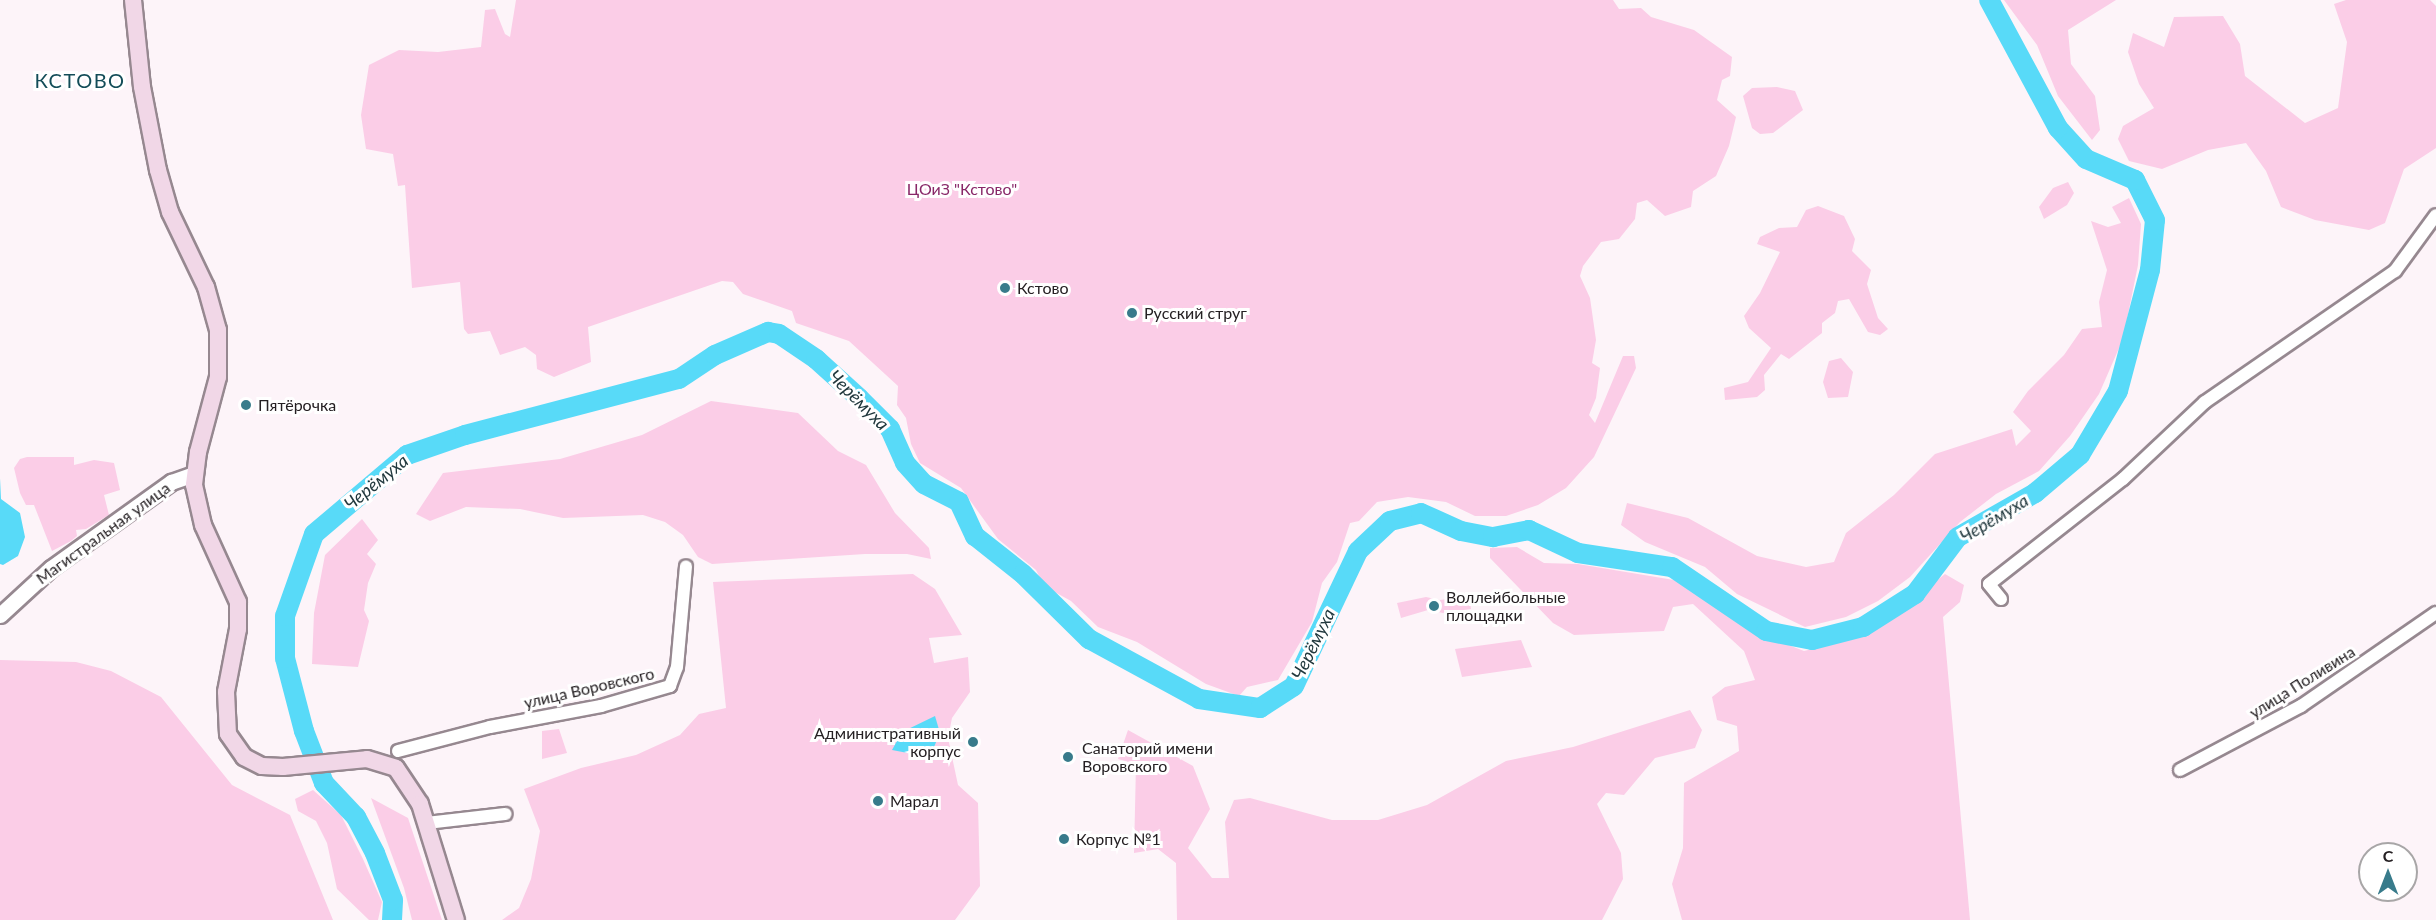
<!DOCTYPE html>
<html>
<head>
<meta charset="utf-8">
<style>
	body { margin:0 }
	#map { position:relative; width:2436px; height:920px; overflow:hidden; background:#fdf4f9; font-family:Lato,sans-serif }
	div>[style] { position:absolute }
	[style*='--x'] { left:calc(var(--x)*1px); top:calc(var(--y)*1px); width:calc(var(--w)*1px); rotate:calc(var(--a)*1deg) }
	.green>* { inset:0; background:#fbcde7 }
	.water>* { inset:0; background:#58daf8 }
	.river>* { height:20px; margin:-10px; padding:0 10px; transform-origin:10px; border-radius:10px; background:#58daf8 }
	.roads { filter:drop-shadow(2px 0 #968890) drop-shadow(-2px 0 #968890) drop-shadow(0 2px #968890) drop-shadow(0 -2px #968890) }
	.minor>* { height:12px; margin:-6px; padding:0 6px; transform-origin:6px; border-radius:6px; background:#fff }
	.tertiary>* { height:15px; margin:-7.5px; padding:0 7.5px; transform-origin:7.5px; border-radius:7.5px; background:#fff }
	.secondary>* { height:16px; margin:-8px; padding:0 8px; transform-origin:8px; border-radius:8px; background:#f1d7e7 }
	.dots>* { width:16px; height:16px; translate:-50% -50%; box-sizing:border-box; border:3px solid #fff; border-radius:50% }
	span { translate:-50% -50%; white-space:nowrap; text-align:center; line-height:1.15; -webkit-text-stroke:6px #fff; paint-order:stroke }
	.park-label { font-size:16px; color:#882768 }
	.poi-label { font-size:16px; color:#252023 }
	.left { translate:0 -50%; text-align:left }
	.right { translate:-100% -50%; text-align:right }
	.street-label { font-size:16px; color:#252023 }
	.water-label { font-size:18px; color:#22393e; font-style:italic }
	.quarter-label { font-size:20px; color:#134c58; letter-spacing:1.5px }
	.north { position:absolute; left:2358px; top:842px; width:60px; height:60px; box-sizing:border-box; background:#fff; border:2px solid #a8a6a7; border-radius:50%; rotate:0deg; font-size:16px; font-weight:700; line-height:24px; text-align:center; color:#252023 }
	.north::after { content:''; display:block; margin:auto; width:21px; height:27px; background:#387b8b; clip-path:polygon(50% 0,100% 100%,50% 72%,0 100%) }
</style>
</head>
<body>
<div id="map">
	<div class="green">
		<i style="clip-path:polygon(516px 0,1613px 0,1619px 9px,1641px 8px,1651px 17px,1694px 30px,1732px 57px,1730px 76px,1722px 80px,1717px 100px,1736px 117px,1729px 146px,1716px 176px,1693px 191px,1691px 207px,1665px 216px,1647px 200px,1637px 203px,1635px 219px,1619px 239px,1601px 242px,1583px 266px,1580px 276px,1590px 298px,1596px 340px,1592px 363px,1600px 368px,1596px 398px,1589px 415px,1595px 423px,1623px 356px,1634px 356px,1636px 368px,1594px 457px,1566px 488px,1538px 505px,1506px 516px,1475px 516px,1446px 502px,1408px 497px,1377px 502px,1359px 521px,1350px 523px,1337px 562px,1322px 583px,1312px 622px,1278px 680px,1247px 687px,1239px 696px,1206px 684px,1137px 642px,1098px 627px,1071px 601px,1044px 586px,1036px 570px,998px 539px,961px 488px,920px 463px,911px 444px,906px 418px,897px 405px,898px 386px,849px 341px,796px 323px,792px 311px,743px 294px,733px 282px,722px 281px,588px 327px,591px 362px,554px 377px,537px 369px,536px 355px,525px 347px,500px 355px,490px 331px,468px 334px,464px 329px,460px 282px,412px 288px,405px 185px,398px 186px,393px 154px,366px 149px,361px 115px,369px 65px,399px 50px,438px 52px,481px 47px,485px 10px,495px 9px,505px 34px,510px 37px)"></i>
		<i style="clip-path:polygon(2004px 0,2116px 0,2068px 30px,2071px 64px,2095px 96px,2100px 130px,2092px 140px,2058px 96px,2037px 45px)"></i>
		<i style="clip-path:polygon(2346px 0,2430px 0,2436px 6px,2436px 148px,2404px 169px,2385px 223px,2369px 230px,2315px 220px,2281px 207px,2266px 171px,2246px 143px,2208px 150px,2162px 169px,2129px 161px,2118px 139px,2123px 126px,2154px 108px,2139px 84px,2128px 52px,2133px 33px,2164px 47px,2174px 17px,2223px 16px,2240px 44px,2245px 76px,2305px 123px,2338px 108px,2347px 42px,2334px 4px)"></i>
		<i style="clip-path:polygon(1777px 87px,1795px 91px,1803px 110px,1773px 133px,1760px 134px,1752px 128px,1743px 96px,1752px 88px)"></i>
		<i style="clip-path:polygon(2068px 182px,2074px 193px,2067px 205px,2044px 219px,2039px 207px,2053px 188px)"></i>
		<i style="clip-path:polygon(2129px 198px,2141px 224px,2138px 265px,2123px 339px,2099px 394px,2070px 436px,2039px 471px,1996px 494px,1960px 522px,1910px 577px,1878px 601px,1846px 617px,1805px 627px,1737px 594px,1705px 567px,1645px 542px,1621px 525px,1627px 503px,1688px 518px,1757px 556px,1806px 567px,1834px 562px,1846px 533px,1894px 495px,1935px 454px,2012px 429px,2016px 446px,2031px 431px,2013px 412px,2028px 391px,2064px 355px,2082px 329px,2102px 327px,2099px 302px,2107px 270px,2091px 221px,2108px 227px,2121px 223px,2112px 207px)"></i>
		<i style="clip-path:polygon(1818px 206px,1844px 216px,1855px 239px,1852px 251px,1871px 270px,1867px 284px,1878px 318px,1888px 329px,1880px 335px,1868px 332px,1849px 299px,1838px 301px,1835px 313px,1822px 323px,1822px 333px,1789px 359px,1781px 354px,1764px 375px,1765px 390px,1757px 397px,1725px 400px,1724px 388px,1748px 382px,1771px 348px,1749px 328px,1744px 316px,1760px 293px,1780px 252px,1757px 244px,1760px 237px,1779px 228px,1797px 227px,1806px 210px)"></i>
		<i style="clip-path:polygon(1841px 358px,1853px 372px,1848px 397px,1828px 398px,1823px 382px,1829px 361px)"></i>
		<i style="clip-path:polygon(711px 401px,798px 413px,838px 451px,866px 465px,895px 513px,929px 548px,931px 559px,907px 554px,865px 554px,712px 564px,698px 557px,683px 535px,665px 522px,643px 515px,563px 518px,520px 509px,466px 507px,430px 521px,416px 514px,443px 473px,560px 459px,642px 435px)"></i>
		<i style="clip-path:polygon(27px 457px,74px 457px,74px 465px,94px 460px,114px 463px,120px 490px,104px 495px,109px 515px,86px 529px,76px 530px,77px 536px,71px 541px,52px 551px,34px 505px,26px 505px,20px 493px,14px 468px,20px 459px)"></i>
		<i style="clip-path:polygon(362px 519px,378px 540px,367px 554px,376px 564px,368px 583px,364px 610px,369px 621px,358px 667px,312px 664px,314px 613px,325px 555px)"></i>
		<i style="clip-path:polygon(1517px 547px,1544px 563px,1578px 564px,1674px 580px,1695px 589px,1757px 633px,1804px 651px,1838px 643px,1893px 615px,1945px 574px,1964px 585px,1960px 602px,1943px 617px,1970px 920px,1682px 920px,1672px 884px,1683px 848px,1684px 783px,1739px 751px,1737px 726px,1717px 720px,1712px 697px,1725px 687px,1755px 680px,1744px 651px,1693px 604px,1673px 607px,1664px 631px,1574px 635px,1553px 623px,1490px 558px,1490px 548px)"></i>
		<i style="clip-path:polygon(913px 574px,935px 589px,962px 635px,929px 638px,934px 663px,968px 657px,970px 692px,952px 718px,948px 738px,958px 785px,978px 803px,980px 886px,955px 920px,502px 920px,519px 908px,531px 879px,540px 831px,524px 789px,581px 768px,636px 755px,680px 735px,699px 714px,726px 708px,713px 582px)"></i>
		<i style="clip-path:polygon(1469px 596px,1471px 609px,1443px 613px,1428px 610px,1401px 618px,1397px 603px,1426px 597px,1440px 600px)"></i>
		<i style="clip-path:polygon(1521px 640px,1532px 667px,1462px 677px,1455px 649px)"></i>
		<i style="clip-path:polygon(0 660px,76px 662px,111px 671px,161px 697px,232px 785px,290px 815px,333px 920px,0 920px)"></i>
		<i style="clip-path:polygon(1690px 710px,1702px 730px,1695px 748px,1655px 758px,1624px 795px,1606px 793px,1597px 804px,1621px 853px,1623px 879px,1602px 920px,1177px 920px,1176px 863px,1158px 849px,1134px 853px,1136px 764px,1118px 759px,1128px 730px,1193px 766px,1210px 809px,1188px 848px,1212px 878px,1229px 878px,1225px 822px,1234px 800px,1250px 798px,1332px 820px,1378px 820px,1427px 805px,1506px 761px,1573px 747px)"></i>
		<i style="clip-path:polygon(559px 729px,567px 753px,542px 759px,542px 731px)"></i>
		<i style="clip-path:polygon(313px 790px,341px 815px,363px 859px,382px 902px,378px 920px,369px 920px,337px 889px,327px 843px,316px 821px,298px 811px,295px 799px)"></i>
		<i style="clip-path:polygon(371px 798px,408px 818px,442px 920px,412px 920px,404px 888px)"></i>
	</div>
	<div class="water">
		<i style="clip-path:polygon(0 478px,1px 499px,20px 513px,25px 537px,18px 556px,3px 565px,0 564px)"></i>
		<i style="clip-path:polygon(935px 716px,940px 733px,934px 747px,913px 754px,892px 750px,902px 732px)"></i>
	</div>
	<div class="river">
		<i style="--x:392;--y:920;--w:20;--a:-87"></i>
		<i style="--x:393;--y:900;--w:50;--a:-111"></i>
		<i style="--x:375;--y:853;--w:41;--a:-117.8"></i>
		<i style="--x:356;--y:817;--w:47;--a:-133.3"></i>
		<i style="--x:324;--y:783;--w:56;--a:-111"></i>
		<i style="--x:304;--y:731;--w:75;--a:-104.6"></i>
		<i style="--x:285;--y:658;--w:42;--a:-90"></i>
		<i style="--x:285;--y:616;--w:87;--a:-70.5"></i>
		<i style="--x:314;--y:534;--w:122;--a:-40.3"></i>
		<i style="--x:407;--y:455;--w:61;--a:-19"></i>
		<i style="--x:465;--y:435;--w:221;--a:-14.7"></i>
		<i style="--x:679;--y:379;--w:43;--a:-33.7"></i>
		<i style="--x:715;--y:355;--w:58;--a:-23.5"></i>
		<i style="--x:768;--y:332;--w:11;--a:10"></i>
		<i style="--x:779;--y:334;--w:45;--a:34"></i>
		<i style="--x:816;--y:359;--w:58;--a:42.2"></i>
		<i style="--x:859;--y:398;--w:44;--a:45"></i>
		<i style="--x:890;--y:429;--w:37;--a:66"></i>
		<i style="--x:905;--y:463;--w:28;--a:48"></i>
		<i style="--x:924;--y:484;--w:39;--a:27"></i>
		<i style="--x:959;--y:502;--w:38;--a:65"></i>
		<i style="--x:975;--y:536;--w:61;--a:38.4"></i>
		<i style="--x:1023;--y:574;--w:93;--a:44.6"></i>
		<i style="--x:1089;--y:639;--w:125;--a:28.6"></i>
		<i style="--x:1199;--y:699;--w:62;--a:8.4"></i>
		<i style="--x:1260;--y:708;--w:40;--a:-32.9"></i>
		<i style="--x:1294;--y:686;--w:149;--a:-64.6"></i>
		<i style="--x:1358;--y:551;--w:44;--a:-43.2"></i>
		<i style="--x:1390;--y:521;--w:32;--a:-14"></i>
		<i style="--x:1421;--y:513;--w:44;--a:24.2"></i>
		<i style="--x:1461;--y:531;--w:33;--a:11"></i>
		<i style="--x:1493;--y:537;--w:37;--a:-11"></i>
		<i style="--x:1529;--y:530;--w:54;--a:25.1"></i>
		<i style="--x:1578;--y:553;--w:95;--a:8.5"></i>
		<i style="--x:1672;--y:567;--w:114;--a:34.2"></i>
		<i style="--x:1766;--y:631;--w:47;--a:11.1"></i>
		<i style="--x:1812;--y:640;--w:53;--a:-14.3"></i>
		<i style="--x:1863;--y:627;--w:62;--a:-32.4"></i>
		<i style="--x:1915;--y:594;--w:71;--a:-53"></i>
		<i style="--x:1958;--y:537;--w:89;--a:-29.7"></i>
		<i style="--x:2035;--y:493;--w:59;--a:-40.2"></i>
		<i style="--x:2080;--y:455;--w:74;--a:-59.3"></i>
		<i style="--x:2118;--y:391;--w:125;--a:-75.2"></i>
		<i style="--x:2150;--y:270;--w:50;--a:-84.3"></i>
		<i style="--x:2155;--y:220;--w:45;--a:-116.6"></i>
		<i style="--x:2135;--y:180;--w:53;--a:-156.8"></i>
		<i style="--x:2086;--y:159;--w:42;--a:-132.1"></i>
		<i style="--x:2058;--y:128;--w:145;--a:-118.3"></i>
	</div>
	<div class="roads">
		<div class="minor">
			<i style="--x:2001;--y:599;--w:19;--a:-129"></i>
			<i style="--x:1989;--y:584;--w:170;--a:-38.1"></i>
			<i style="--x:2123;--y:479;--w:112;--a:-43.2"></i>
			<i style="--x:2205;--y:402;--w:231;--a:-34.6"></i>
			<i style="--x:2395;--y:271;--w:69;--a:-53.8"></i>
			<i style="--x:398;--y:751;--w:95;--a:-14.6"></i>
			<i style="--x:490;--y:727;--w:113;--a:-10.7"></i>
			<i style="--x:601;--y:706;--w:72;--a:-16.2"></i>
			<i style="--x:670;--y:686;--w:20;--a:-70"></i>
			<i style="--x:677;--y:667;--w:101;--a:-84.9"></i>
			<i style="--x:2180;--y:770;--w:137;--a:-27.9"></i>
			<i style="--x:2301;--y:706;--w:164;--a:-34.6"></i>
			<i style="--x:426;--y:823;--w:80;--a:-6.5"></i>
		</div>
		<div class="tertiary">
			<i style="--x:0;--y:615;--w:69;--a:-42.7"></i>
			<i style="--x:51;--y:568;--w:148;--a:-35.6"></i>
			<i style="--x:171;--y:482;--w:24;--a:-19"></i>
		</div>
		<div class="secondary">
			<i style="--x:133;--y:0;--w:87;--a:84.1"></i>
			<i style="--x:142;--y:87;--w:85;--a:79.1"></i>
			<i style="--x:158;--y:170;--w:44;--a:74.1"></i>
			<i style="--x:170;--y:212;--w:83;--a:64.4"></i>
			<i style="--x:206;--y:287;--w:45;--a:74.4"></i>
			<i style="--x:218;--y:330;--w:47;--a:90"></i>
			<i style="--x:218;--y:377;--w:78;--a:104.9"></i>
			<i style="--x:198;--y:452;--w:33;--a:97"></i>
			<i style="--x:194;--y:485;--w:41;--a:77.3"></i>
			<i style="--x:203;--y:525;--w:85;--a:65.6"></i>
			<i style="--x:238;--y:602;--w:27;--a:90"></i>
			<i style="--x:238;--y:629;--w:64;--a:100.8"></i>
			<i style="--x:226;--y:692;--w:42;--a:87.3"></i>
			<i style="--x:228;--y:734;--w:28;--a:55"></i>
			<i style="--x:244;--y:757;--w:20;--a:27"></i>
			<i style="--x:262;--y:766;--w:21;--a:3"></i>
			<i style="--x:283;--y:767;--w:84;--a:-5.4"></i>
			<i style="--x:367;--y:759;--w:30;--a:17"></i>
			<i style="--x:396;--y:768;--w:43;--a:56.3"></i>
			<i style="--x:420;--y:804;--w:121;--a:72.8"></i>
		</div>
	</div>
	<div class="dots">
		<i style="left:1005px;top:288px;background:#387b8b"></i>
		<i style="left:1132px;top:313px;background:#387b8b"></i>
		<i style="left:246px;top:405px;background:#387b8b"></i>
		<i style="left:1434px;top:606px;background:#387b8b"></i>
		<i style="left:973px;top:742px;background:#387b8b"></i>
		<i style="left:1068px;top:757px;background:#387b8b"></i>
		<i style="left:878px;top:801px;background:#387b8b"></i>
		<i style="left:1064px;top:839px;background:#387b8b"></i>
	</div>
	<div class="park-label">
		<span style="left:962px;top:189px">ЦОиЗ "Кстово"</span>
	</div>
	<div class="poi-label">
		<span class="left" style="left:1017px;top:288px">Кстово</span>
		<span class="left" style="left:1144px;top:313px">Русский струг</span>
		<span class="left" style="left:258px;top:405px">Пятёрочка</span>
		<span class="left" style="left:1446px;top:606px">Воллейбольные<br>площадки</span>
		<span class="right" style="left:961px;top:742px">Административный<br>корпус</span>
		<span class="left" style="left:1082px;top:757px">Санаторий имени<br>Воровского</span>
		<span class="left" style="left:890px;top:801px">Марал</span>
		<span class="left" style="left:1076px;top:839px">Корпус №1</span>
	</div>
	<div class="street-label">
		<span style="left:103px;top:533px;rotate:-36deg">Магистральная улица</span>
		<span style="left:2302px;top:682px;rotate:-32deg">улица Поливина</span>
		<span style="left:589px;top:688px;rotate:-13deg">улица Воровского</span>
	</div>
	<div class="water-label">
		<span style="left:859px;top:400px;rotate:45deg">Черёмуха</span>
		<span style="left:376px;top:482px;rotate:-39deg">Черёмуха</span>
		<span style="left:1994px;top:518px;rotate:-31deg">Черёмуха</span>
		<span style="left:1313px;top:644px;rotate:-64deg">Черёмуха</span>
	</div>
	<div class="quarter-label">
		<span style="left:80px;top:80px">КСТОВО</span>
	</div>
	<div class="north">С</div>
</div>
</body>
</html>
